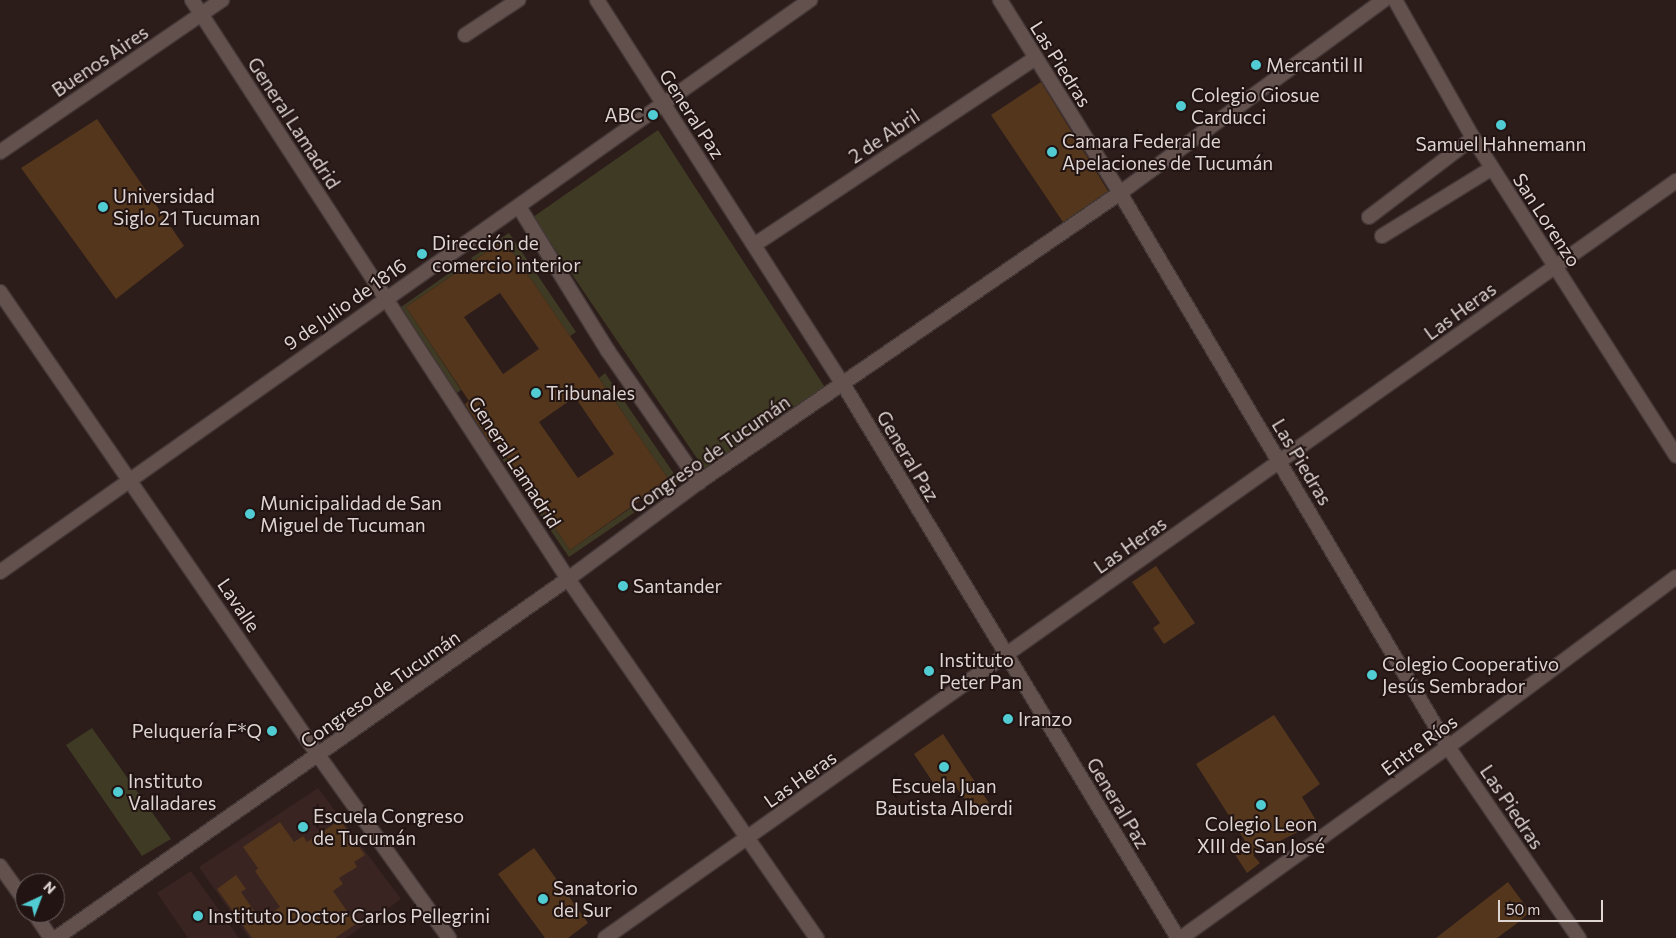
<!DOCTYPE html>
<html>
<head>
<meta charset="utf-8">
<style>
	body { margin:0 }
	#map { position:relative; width:1676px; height:938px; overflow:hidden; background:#2c1d1b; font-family:Commissioner,sans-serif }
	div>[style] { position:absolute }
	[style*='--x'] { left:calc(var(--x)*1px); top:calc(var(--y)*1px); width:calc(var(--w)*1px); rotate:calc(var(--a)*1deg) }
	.built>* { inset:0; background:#392421 }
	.green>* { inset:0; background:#3f3a24 }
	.building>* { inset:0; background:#53361c }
	.roads { filter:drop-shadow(1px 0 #443837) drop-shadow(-1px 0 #443837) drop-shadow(0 1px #443837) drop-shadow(0 -1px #443837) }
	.minor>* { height:14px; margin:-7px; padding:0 7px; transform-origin:7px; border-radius:7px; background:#63514e }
	.dots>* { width:14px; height:14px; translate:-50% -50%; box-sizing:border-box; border:2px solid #221412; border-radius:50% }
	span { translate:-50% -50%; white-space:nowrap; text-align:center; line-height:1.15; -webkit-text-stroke:4px #221412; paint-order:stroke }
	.street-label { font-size:19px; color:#ded4d2 }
	.poi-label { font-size:19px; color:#ded4d2 }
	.left { translate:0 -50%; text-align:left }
	.right { translate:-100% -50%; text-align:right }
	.north { position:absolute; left:15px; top:873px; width:50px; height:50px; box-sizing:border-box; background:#221412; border:1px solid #6d615f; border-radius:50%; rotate:43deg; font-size:14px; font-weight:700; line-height:20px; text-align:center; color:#ded4d2 }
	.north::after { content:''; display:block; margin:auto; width:18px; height:22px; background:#51ccd3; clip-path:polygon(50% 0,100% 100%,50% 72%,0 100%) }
	.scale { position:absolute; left:1498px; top:900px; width:105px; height:22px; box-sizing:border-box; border:2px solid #ded4d2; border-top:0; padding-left:6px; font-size:15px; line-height:18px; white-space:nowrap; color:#ded4d2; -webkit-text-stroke:4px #221412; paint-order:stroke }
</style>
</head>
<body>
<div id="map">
	<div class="built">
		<i style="clip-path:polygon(318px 788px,401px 899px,346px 938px,249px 938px,199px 867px)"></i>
		<i style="clip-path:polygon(191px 871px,239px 938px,188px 938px,157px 893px)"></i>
	</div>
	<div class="green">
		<i style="clip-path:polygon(658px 130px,828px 392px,705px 470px,533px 217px)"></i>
		<i style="clip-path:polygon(509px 233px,576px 332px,570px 336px,504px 240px,473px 261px,471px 258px)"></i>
		<i style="clip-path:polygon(458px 267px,460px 270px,406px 307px,461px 390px,457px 393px,401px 307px)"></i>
		<i style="clip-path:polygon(605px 373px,679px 481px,645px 505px,642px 500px,669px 480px,599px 378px)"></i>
		<i style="clip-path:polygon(503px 453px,570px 550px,635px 505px,638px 510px,569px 557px,499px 455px)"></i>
		<i style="clip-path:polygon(92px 728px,171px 839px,142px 856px,66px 745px)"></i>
	</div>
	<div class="building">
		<i style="clip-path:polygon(1041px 82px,1108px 191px,1063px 222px,991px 115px)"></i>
		<i style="clip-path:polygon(97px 119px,184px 246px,116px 299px,21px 168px)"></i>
		<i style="clip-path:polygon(evenodd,504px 240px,669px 480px,570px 550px,495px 440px,490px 443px,465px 404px,469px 401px,406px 307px,504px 240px,500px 293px,539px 349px,503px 374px,464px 317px,500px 293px,504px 240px,575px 397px,614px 454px,578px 478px,539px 422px,575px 397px)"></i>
		<i style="clip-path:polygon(1156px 566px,1195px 623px,1164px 644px,1153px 628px,1160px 623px,1132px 582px)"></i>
		<i style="clip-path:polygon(1274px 715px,1320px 784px,1302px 797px,1317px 822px,1253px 855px,1260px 863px,1247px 873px,1234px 853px,1247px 844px,1196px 764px)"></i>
		<i style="clip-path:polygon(943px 734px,989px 803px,974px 813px,952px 781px,938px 790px,914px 754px)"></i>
		<i style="clip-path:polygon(340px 820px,365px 855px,354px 862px,357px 867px,339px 878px,343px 884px,333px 891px,356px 924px,335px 938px,252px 938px,217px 889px,236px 875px,246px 889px,241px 892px,261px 921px,280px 907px,255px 871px,258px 868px,243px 847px,280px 822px,294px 842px,303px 836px,307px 842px)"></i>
		<i style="clip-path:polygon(534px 848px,588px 923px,568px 938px,545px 938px,498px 874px)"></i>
		<i style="clip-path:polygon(1508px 882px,1530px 912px,1516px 924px,1497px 938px,1436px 938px)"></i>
	</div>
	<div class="roads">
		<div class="minor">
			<i style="--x:192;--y:0;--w:690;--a:57"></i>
			<i style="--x:568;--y:579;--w:437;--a:55.3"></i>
			<i style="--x:597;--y:0;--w:456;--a:57.4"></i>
			<i style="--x:843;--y:384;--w:647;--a:58.84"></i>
			<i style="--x:1000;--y:0;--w:227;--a:58.1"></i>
			<i style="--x:1120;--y:193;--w:644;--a:59.37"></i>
			<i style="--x:1448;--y:747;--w:232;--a:55.6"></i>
			<i style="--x:1395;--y:0;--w:159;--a:60.5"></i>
			<i style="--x:1473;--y:138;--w:377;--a:57.4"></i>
			<i style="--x:465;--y:35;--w:64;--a:-33.4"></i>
			<i style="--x:0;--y:152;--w:269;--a:-34.4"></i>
			<i style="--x:519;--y:207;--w:169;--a:58.3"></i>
			<i style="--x:608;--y:351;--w:160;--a:55.2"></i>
			<i style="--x:1369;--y:217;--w:131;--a:-37.2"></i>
			<i style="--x:1382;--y:236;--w:129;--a:-31.7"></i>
			<i style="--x:754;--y:245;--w:338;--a:-33.6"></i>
			<i style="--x:0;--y:292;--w:562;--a:55.52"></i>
			<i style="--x:318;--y:755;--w:225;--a:54.4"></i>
			<i style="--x:0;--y:572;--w:992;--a:-35.23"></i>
			<i style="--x:0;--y:866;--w:43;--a:54.5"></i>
			<i style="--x:34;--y:913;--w:30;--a:56"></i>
			<i style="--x:56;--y:938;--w:625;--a:-35.04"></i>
			<i style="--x:568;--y:579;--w:163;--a:-36.5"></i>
			<i style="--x:699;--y:482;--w:511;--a:-34.47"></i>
			<i style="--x:1120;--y:193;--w:327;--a:-36.2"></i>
			<i style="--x:605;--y:938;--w:1312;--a:-35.25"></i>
			<i style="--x:1181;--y:938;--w:328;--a:-35.6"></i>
			<i style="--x:1448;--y:747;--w:284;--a:-36.7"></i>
		</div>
	</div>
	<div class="dots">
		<i style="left:1256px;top:65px;background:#51ccd3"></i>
		<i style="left:1181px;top:106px;background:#51ccd3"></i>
		<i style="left:653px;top:115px;background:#51ccd3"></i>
		<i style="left:1501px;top:125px;background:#51ccd3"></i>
		<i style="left:1052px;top:152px;background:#51ccd3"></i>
		<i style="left:103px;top:207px;background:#51ccd3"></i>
		<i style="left:422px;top:254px;background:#51ccd3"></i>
		<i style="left:536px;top:393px;background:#51ccd3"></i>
		<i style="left:250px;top:514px;background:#51ccd3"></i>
		<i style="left:623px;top:586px;background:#51ccd3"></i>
		<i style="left:929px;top:671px;background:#51ccd3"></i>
		<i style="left:1372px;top:675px;background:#51ccd3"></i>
		<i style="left:1008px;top:719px;background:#51ccd3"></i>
		<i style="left:272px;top:731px;background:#51ccd3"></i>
		<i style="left:944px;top:767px;background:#51ccd3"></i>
		<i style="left:118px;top:792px;background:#51ccd3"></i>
		<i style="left:1261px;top:805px;background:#51ccd3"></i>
		<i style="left:303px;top:827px;background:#51ccd3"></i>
		<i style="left:543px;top:899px;background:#51ccd3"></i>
		<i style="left:198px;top:916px;background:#51ccd3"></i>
	</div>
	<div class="street-label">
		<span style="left:100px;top:61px;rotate:-34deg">Buenos Aires</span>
		<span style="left:1061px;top:64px;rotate:58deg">Las Piedras</span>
		<span style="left:692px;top:114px;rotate:57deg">General Paz</span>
		<span style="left:294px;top:123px;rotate:57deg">General Lamadrid</span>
		<span style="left:884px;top:136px;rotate:-34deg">2 de Abril</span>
		<span style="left:1547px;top:220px;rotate:57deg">San Lorenzo</span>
		<span style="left:345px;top:304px;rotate:-35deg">9 de Julio de 1816</span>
		<span style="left:1460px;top:311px;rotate:-36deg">Las Heras</span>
		<span style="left:710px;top:454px;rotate:-35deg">Congreso de Tucumán</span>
		<span style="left:908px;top:456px;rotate:59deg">General Paz</span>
		<span style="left:515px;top:462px;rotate:57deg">General Lamadrid</span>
		<span style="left:1302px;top:462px;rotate:59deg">Las Piedras</span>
		<span style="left:1130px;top:545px;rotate:-35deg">Las Heras</span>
		<span style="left:239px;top:605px;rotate:56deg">Lavalle</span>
		<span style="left:380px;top:689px;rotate:-35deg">Congreso de Tucumán</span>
		<span style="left:1419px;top:745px;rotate:-36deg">Entre Ríos</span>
		<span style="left:800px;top:779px;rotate:-35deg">Las Heras</span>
		<span style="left:1118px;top:803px;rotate:59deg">General Paz</span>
		<span style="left:1512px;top:807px;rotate:56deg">Las Piedras</span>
	</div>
	<div class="poi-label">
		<span class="left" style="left:1266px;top:65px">Mercantil II</span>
		<span class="left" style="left:1191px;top:106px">Colegio Giosue<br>Carducci</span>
		<span class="right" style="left:643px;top:115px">ABC</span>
		<span class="left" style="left:1062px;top:152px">Camara Federal de<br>Apelaciones de Tucumán</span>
		<span style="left:1501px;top:144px">Samuel Hahnemann</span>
		<span class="left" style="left:113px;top:207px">Universidad<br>Siglo 21 Tucuman</span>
		<span class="left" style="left:432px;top:254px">Dirección de<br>comercio interior</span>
		<span class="left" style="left:546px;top:393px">Tribunales</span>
		<span class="left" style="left:260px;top:514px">Municipalidad de San<br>Miguel de Tucuman</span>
		<span class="left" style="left:633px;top:586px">Santander</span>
		<span class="left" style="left:939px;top:671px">Instituto<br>Peter Pan</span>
		<span class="left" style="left:1382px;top:675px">Colegio Cooperativo<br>Jesús Sembrador</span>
		<span class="left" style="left:1018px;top:719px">Iranzo</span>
		<span class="right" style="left:262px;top:731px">Peluquería F*Q</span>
		<span class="left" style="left:128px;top:792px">Instituto<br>Valladares</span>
		<span style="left:944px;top:797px">Escuela Juan<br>Bautista Alberdi</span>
		<span class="left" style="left:313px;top:827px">Escuela Congreso<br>de Tucumán</span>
		<span style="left:1261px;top:835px">Colegio Leon<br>XIII de San José</span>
		<span class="left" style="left:553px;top:899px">Sanatorio<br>del Sur</span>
		<span class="left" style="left:208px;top:916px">Instituto Doctor Carlos Pellegrini</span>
	</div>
	<div class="north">N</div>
	<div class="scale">50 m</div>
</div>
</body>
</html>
